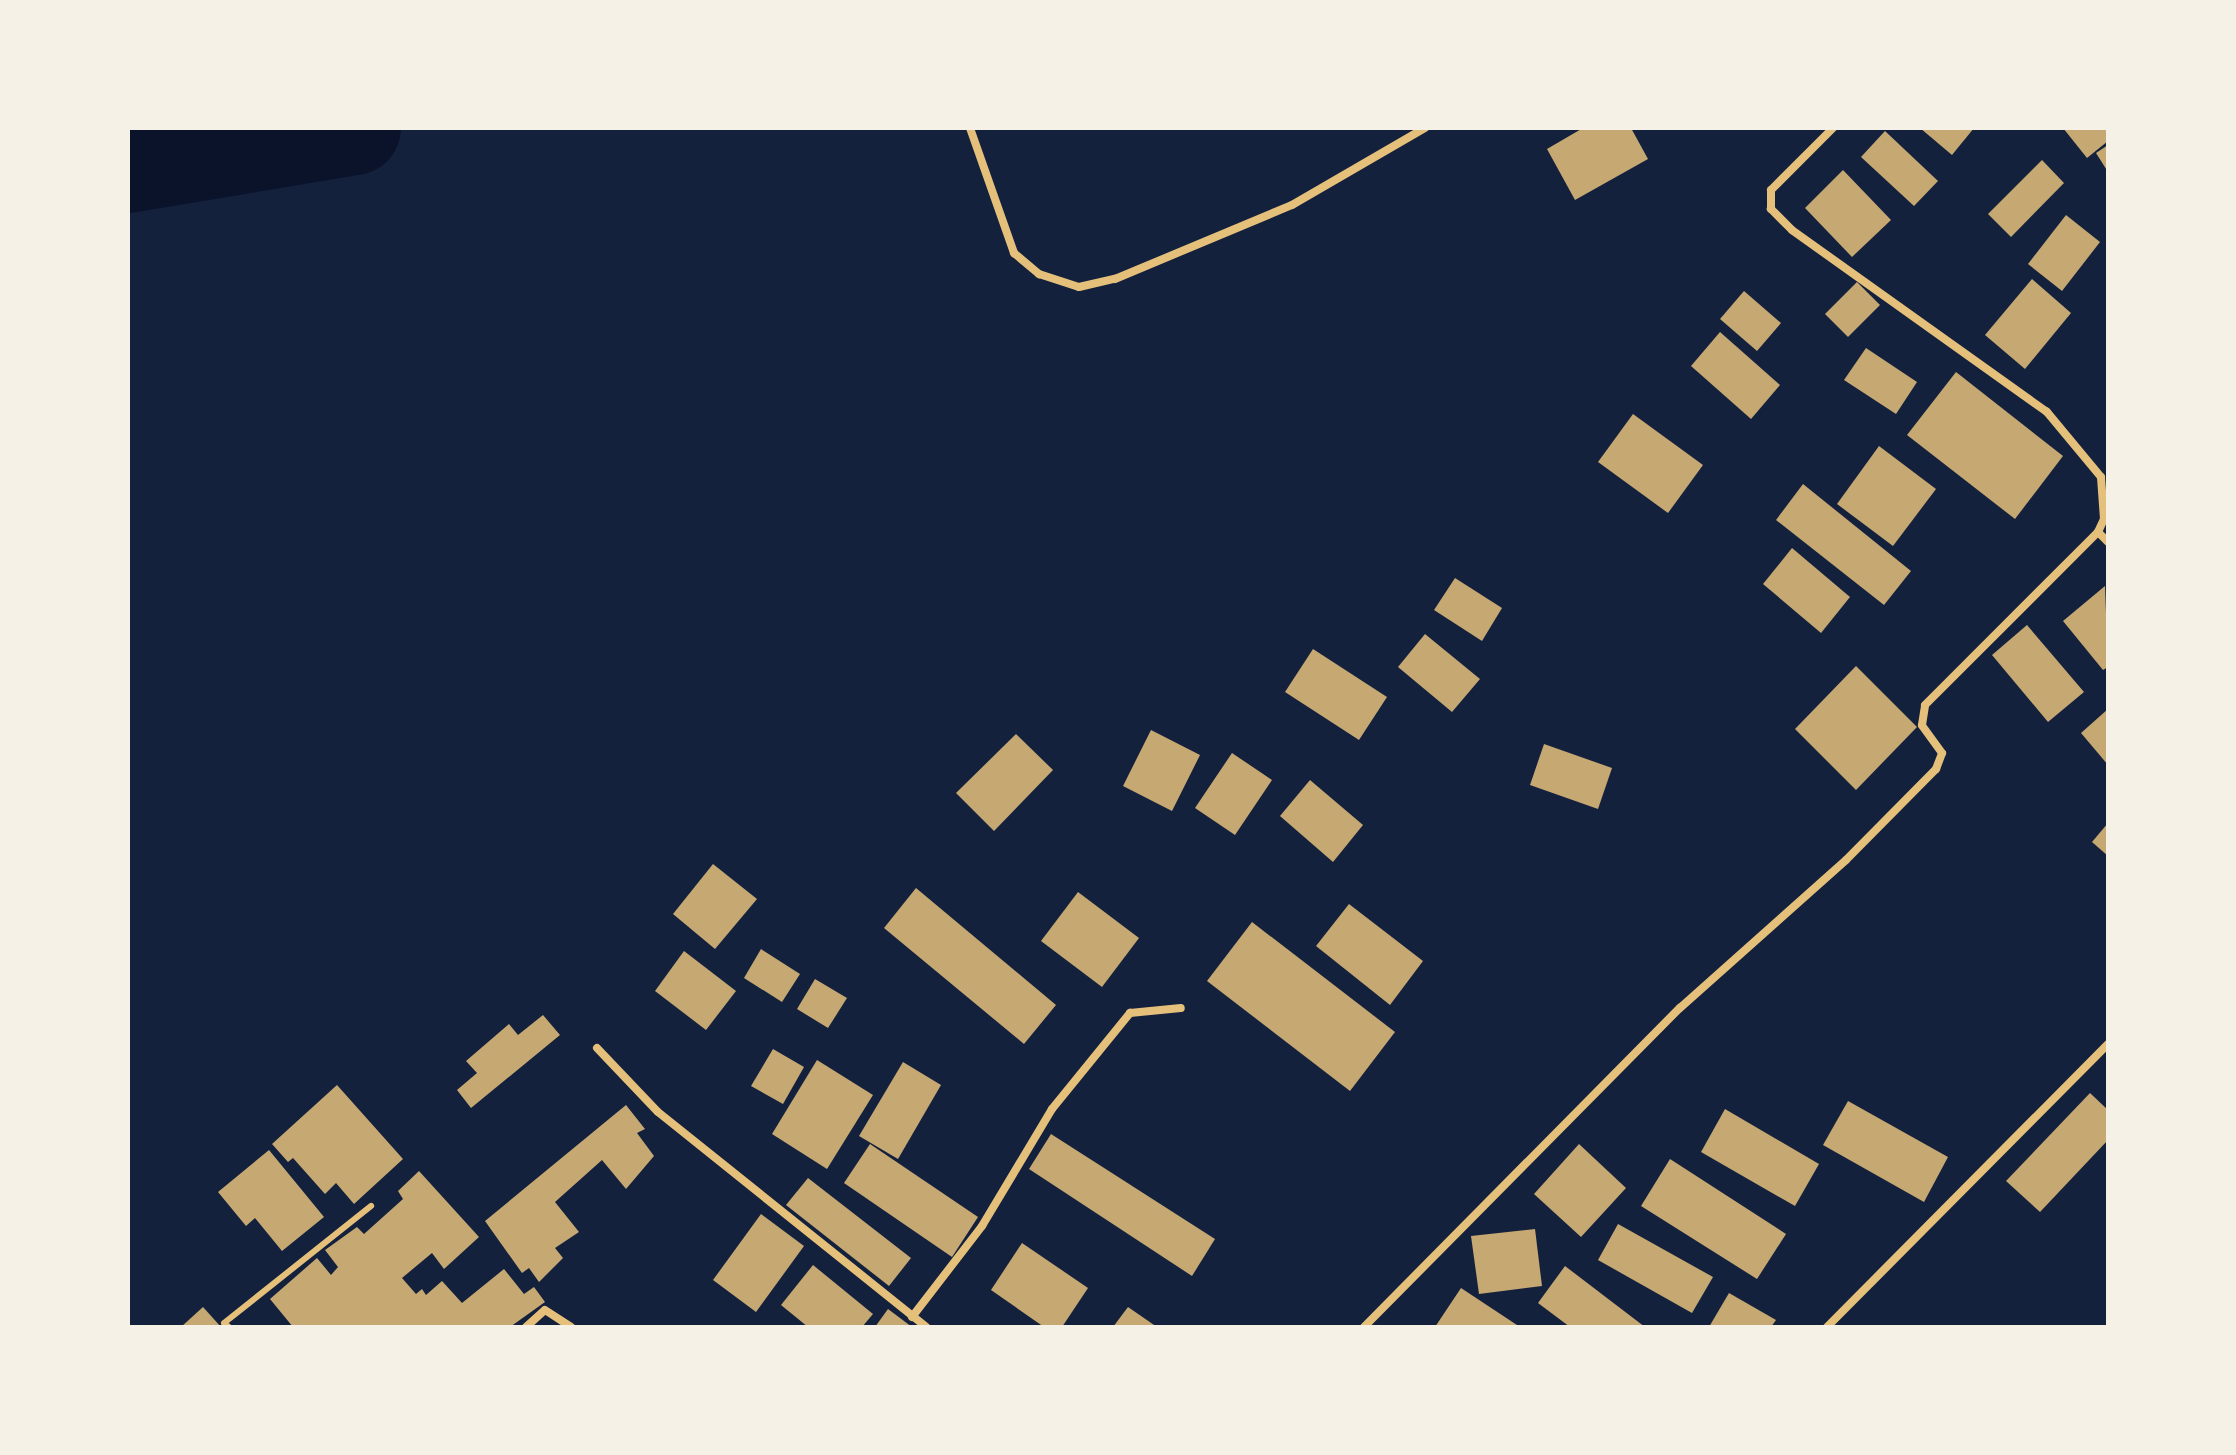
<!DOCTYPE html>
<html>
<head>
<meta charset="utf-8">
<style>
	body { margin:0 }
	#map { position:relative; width:2236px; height:1455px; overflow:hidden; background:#14213d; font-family:Helvetica,sans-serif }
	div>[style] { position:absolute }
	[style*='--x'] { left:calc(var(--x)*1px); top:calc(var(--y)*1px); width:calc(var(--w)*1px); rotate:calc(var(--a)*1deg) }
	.river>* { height:94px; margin:-47px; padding:0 47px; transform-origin:47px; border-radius:47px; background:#0b132b }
	.building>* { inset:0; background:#c6a872 }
	.service>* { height:6px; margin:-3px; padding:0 3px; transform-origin:3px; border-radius:3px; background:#e5c07b }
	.minor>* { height:8px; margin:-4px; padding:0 4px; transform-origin:4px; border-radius:4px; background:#e5c07b }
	span { translate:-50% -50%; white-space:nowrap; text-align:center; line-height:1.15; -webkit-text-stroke:6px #f6f1e7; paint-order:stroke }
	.frame { position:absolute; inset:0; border:130px solid #f6f1e7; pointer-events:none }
</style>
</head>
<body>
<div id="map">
	<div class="river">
		<i style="--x:128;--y:166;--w:229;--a:-9.5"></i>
	</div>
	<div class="building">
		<i style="clip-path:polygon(1583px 128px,1631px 128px,1648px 159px,1575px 200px,1547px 149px)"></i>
		<i style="clip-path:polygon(1920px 128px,1974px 128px,1952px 155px)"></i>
		<i style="clip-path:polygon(2063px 128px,2108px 128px,2108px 141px,2087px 158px)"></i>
		<i style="clip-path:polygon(1885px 131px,1938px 181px,1914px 206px,1861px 157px)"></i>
		<i style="clip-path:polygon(2108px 145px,2108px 172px,2096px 153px)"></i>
		<i style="clip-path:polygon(2042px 160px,2064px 183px,2011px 237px,1988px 214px)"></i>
		<i style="clip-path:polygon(1843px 170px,1891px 220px,1852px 257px,1805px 208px)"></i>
		<i style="clip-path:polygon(2066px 215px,2100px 242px,2062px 291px,2028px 264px)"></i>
		<i style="clip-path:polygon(2032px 279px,2071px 313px,2025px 369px,1985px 335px)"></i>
		<i style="clip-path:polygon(1857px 282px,1880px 305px,1848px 337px,1825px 314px)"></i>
		<i style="clip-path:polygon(1744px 291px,1781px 323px,1757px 351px,1720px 319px)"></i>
		<i style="clip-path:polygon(1720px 332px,1780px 385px,1751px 419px,1691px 366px)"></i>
		<i style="clip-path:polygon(1866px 348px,1917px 382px,1896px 414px,1844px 380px)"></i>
		<i style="clip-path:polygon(1956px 372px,2063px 456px,2015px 519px,1907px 435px)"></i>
		<i style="clip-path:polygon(1633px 414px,1703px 465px,1668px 513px,1598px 462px)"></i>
		<i style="clip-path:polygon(1879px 446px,1936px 489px,1893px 546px,1837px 504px)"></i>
		<i style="clip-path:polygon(1803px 484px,1911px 571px,1884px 605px,1776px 520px)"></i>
		<i style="clip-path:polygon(1792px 548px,1850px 597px,1821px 633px,1763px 584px)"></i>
		<i style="clip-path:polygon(1455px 578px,1502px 608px,1482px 641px,1434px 610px)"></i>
		<i style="clip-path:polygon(2105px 586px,2108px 667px,2103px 670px,2063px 621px)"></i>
		<i style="clip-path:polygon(2027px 625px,2084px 692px,2048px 722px,1992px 655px)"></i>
		<i style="clip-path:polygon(1425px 634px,1480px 679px,1452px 712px,1398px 667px)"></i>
		<i style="clip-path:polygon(1313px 649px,1387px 697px,1359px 740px,1285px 692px)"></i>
		<i style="clip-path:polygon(1856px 666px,1917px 727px,1856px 790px,1795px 729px)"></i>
		<i style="clip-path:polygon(2108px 709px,2108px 765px,2081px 733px)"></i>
		<i style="clip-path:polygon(1151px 730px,1200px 755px,1172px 811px,1123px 786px)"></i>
		<i style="clip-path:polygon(1016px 734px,1053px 770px,994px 831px,956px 793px)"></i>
		<i style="clip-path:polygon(1544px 744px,1612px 768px,1598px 809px,1530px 785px)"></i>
		<i style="clip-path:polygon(1232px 753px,1272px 780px,1235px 835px,1195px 808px)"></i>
		<i style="clip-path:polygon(1310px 780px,1363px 825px,1333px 862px,1280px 816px)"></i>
		<i style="clip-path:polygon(2108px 823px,2108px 856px,2092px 842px)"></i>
		<i style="clip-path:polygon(713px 864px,757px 899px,715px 949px,673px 914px)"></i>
		<i style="clip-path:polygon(916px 888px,1056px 1005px,1024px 1044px,884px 928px)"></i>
		<i style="clip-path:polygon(1078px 892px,1139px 938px,1102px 987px,1041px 941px)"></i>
		<i style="clip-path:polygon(1349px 904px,1423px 961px,1390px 1005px,1316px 946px)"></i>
		<i style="clip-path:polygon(1252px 922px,1395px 1032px,1350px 1091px,1207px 981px)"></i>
		<i style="clip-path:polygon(761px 949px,800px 974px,782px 1002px,744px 978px)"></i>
		<i style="clip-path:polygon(684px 951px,736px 991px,706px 1030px,655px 991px)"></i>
		<i style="clip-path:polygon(815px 979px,847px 998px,828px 1028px,797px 1009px)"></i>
		<i style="clip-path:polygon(543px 1015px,560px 1035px,471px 1108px,457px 1090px,477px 1073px,466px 1061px,509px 1024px,518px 1035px)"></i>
		<i style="clip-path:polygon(773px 1049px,804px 1067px,783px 1104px,751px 1086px)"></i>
		<i style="clip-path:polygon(817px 1060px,873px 1095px,827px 1169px,772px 1134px)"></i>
		<i style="clip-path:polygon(903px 1062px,941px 1085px,898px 1159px,859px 1136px)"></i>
		<i style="clip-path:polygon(337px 1085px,403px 1159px,354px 1204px,336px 1183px,325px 1194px,293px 1158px,288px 1162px,272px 1144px)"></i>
		<i style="clip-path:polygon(2090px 1093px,2108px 1110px,2108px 1140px,2040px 1212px,2006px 1181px)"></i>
		<i style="clip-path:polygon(1848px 1101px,1948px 1157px,1924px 1202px,1823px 1145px)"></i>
		<i style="clip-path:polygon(626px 1105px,645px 1129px,637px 1133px,654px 1156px,626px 1189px,602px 1160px,555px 1202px,579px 1232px,555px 1248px,563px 1258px,539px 1282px,529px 1268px,522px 1273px,485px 1221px)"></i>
		<i style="clip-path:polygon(1725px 1109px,1819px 1164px,1795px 1206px,1701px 1152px)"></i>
		<i style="clip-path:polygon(1051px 1134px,1215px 1239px,1192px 1276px,1029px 1169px)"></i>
		<i style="clip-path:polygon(870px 1144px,978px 1217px,952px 1257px,844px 1183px)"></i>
		<i style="clip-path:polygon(1579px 1144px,1626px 1188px,1581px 1237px,1534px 1194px)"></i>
		<i style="clip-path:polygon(269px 1150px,324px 1217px,282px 1251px,255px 1218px,246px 1226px,218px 1192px)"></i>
		<i style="clip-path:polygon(1670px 1159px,1786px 1234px,1757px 1279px,1641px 1206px)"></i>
		<i style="clip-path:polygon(419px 1171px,479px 1237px,444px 1269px,432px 1253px,402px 1278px,416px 1294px,422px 1289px,426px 1295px,442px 1281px,462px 1303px,504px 1269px,524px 1294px,534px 1287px,545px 1302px,510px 1327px,293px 1327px,270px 1299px,317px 1258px,331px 1275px,338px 1267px,325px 1250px,357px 1227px,364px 1234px,403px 1199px,398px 1191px)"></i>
		<i style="clip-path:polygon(808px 1178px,911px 1258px,889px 1286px,786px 1205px)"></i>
		<i style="clip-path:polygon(761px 1214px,804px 1246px,756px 1312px,713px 1280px)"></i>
		<i style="clip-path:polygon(1618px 1224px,1713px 1277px,1692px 1313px,1598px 1260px)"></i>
		<i style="clip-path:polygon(1535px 1229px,1542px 1286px,1479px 1294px,1471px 1236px)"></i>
		<i style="clip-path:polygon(1022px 1243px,1088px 1288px,1062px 1327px,1044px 1327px,991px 1290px)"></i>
		<i style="clip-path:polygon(813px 1265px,873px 1314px,862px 1327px,808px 1327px,781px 1305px)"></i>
		<i style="clip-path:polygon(1565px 1266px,1645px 1327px,1570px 1327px,1538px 1303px)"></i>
		<i style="clip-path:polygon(1461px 1288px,1520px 1327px,1435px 1327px)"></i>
		<i style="clip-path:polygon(1729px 1293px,1776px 1320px,1771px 1327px,1709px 1327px)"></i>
		<i style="clip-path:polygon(203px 1307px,221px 1327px,181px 1327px)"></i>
		<i style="clip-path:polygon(1128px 1307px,1157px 1327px,1113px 1327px)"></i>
		<i style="clip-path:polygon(888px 1309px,912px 1327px,875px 1327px)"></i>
	</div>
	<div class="service">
		<i style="--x:229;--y:1327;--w:6;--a:-141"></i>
		<i style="--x:224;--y:1323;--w:188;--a:-38.5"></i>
	</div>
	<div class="minor">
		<i style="--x:970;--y:128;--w:133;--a:70.6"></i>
		<i style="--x:1014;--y:253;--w:33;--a:40"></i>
		<i style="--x:1039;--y:274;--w:42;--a:18"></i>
		<i style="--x:1079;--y:287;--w:37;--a:-13"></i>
		<i style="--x:1115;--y:279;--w:192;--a:-22.7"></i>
		<i style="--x:1292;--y:205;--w:154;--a:-30.1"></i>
		<i style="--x:2098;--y:532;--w:14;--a:45"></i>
		<i style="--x:597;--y:1048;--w:88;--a:46.4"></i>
		<i style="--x:658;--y:1112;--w:344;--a:38.7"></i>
		<i style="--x:912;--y:1317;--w:115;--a:-52.4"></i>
		<i style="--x:982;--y:1226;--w:136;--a:-59.1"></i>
		<i style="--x:1052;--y:1109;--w:124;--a:-50.9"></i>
		<i style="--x:1130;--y:1013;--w:51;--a:-5.6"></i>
		<i style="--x:526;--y:1327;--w:25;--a:-42"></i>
		<i style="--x:545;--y:1310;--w:31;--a:33"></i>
		<i style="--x:1364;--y:1327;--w:449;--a:-45.3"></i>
		<i style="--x:1680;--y:1008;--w:222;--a:-41.7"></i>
		<i style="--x:1846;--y:860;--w:128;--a:-45.3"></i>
		<i style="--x:1936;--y:769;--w:17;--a:-69"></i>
		<i style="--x:1942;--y:753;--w:34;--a:-126"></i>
		<i style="--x:1922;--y:725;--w:20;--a:-81"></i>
		<i style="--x:1925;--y:705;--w:245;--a:-45"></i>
		<i style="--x:2098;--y:532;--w:14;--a:-65"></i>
		<i style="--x:2104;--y:519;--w:42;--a:-94.1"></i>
		<i style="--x:2101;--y:477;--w:85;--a:-129.7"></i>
		<i style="--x:2047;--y:412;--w:313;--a:-144.5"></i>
		<i style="--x:1792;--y:230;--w:30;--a:-135"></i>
		<i style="--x:1771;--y:209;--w:19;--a:-90"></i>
		<i style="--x:1771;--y:190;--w:88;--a:-45"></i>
		<i style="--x:1827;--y:1327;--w:399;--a:-45.2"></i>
	</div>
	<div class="frame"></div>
</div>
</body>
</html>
